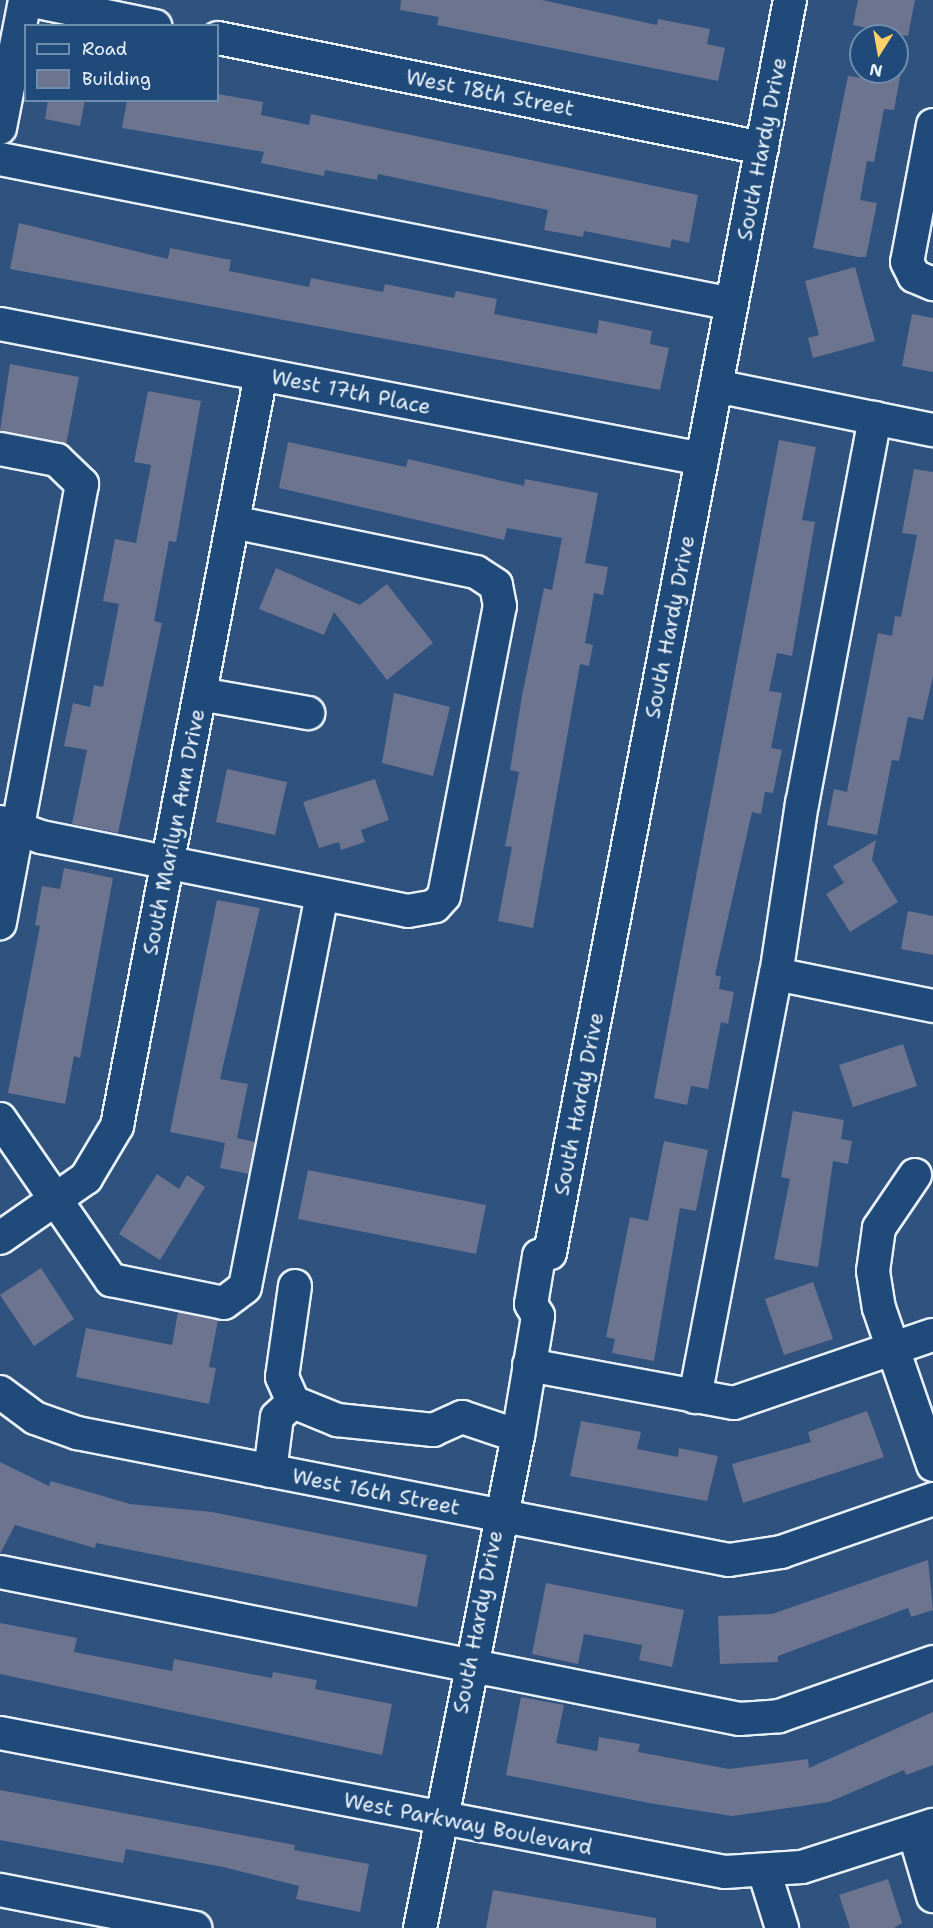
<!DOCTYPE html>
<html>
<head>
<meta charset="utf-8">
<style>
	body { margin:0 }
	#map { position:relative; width:933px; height:1928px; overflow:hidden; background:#2f527e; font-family:"Shantell Sans",sans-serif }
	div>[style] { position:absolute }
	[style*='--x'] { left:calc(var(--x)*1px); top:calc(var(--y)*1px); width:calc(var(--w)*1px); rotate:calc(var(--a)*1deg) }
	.building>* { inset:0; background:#6d7490 }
	.roads { filter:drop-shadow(2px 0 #e8f1f8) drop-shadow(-2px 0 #e8f1f8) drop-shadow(0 2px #e8f1f8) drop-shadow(0 -2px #e8f1f8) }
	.minor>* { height:32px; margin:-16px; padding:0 16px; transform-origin:16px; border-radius:16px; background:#1f4a7a }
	span { translate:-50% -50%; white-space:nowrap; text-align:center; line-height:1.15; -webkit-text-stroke:6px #1f4a7a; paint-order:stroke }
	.street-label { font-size:21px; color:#e8f1f8 }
	.legend { position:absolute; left:24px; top:24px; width:195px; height:78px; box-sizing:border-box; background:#1f4a7a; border:2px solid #6f8dac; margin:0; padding:8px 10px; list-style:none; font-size:18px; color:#e8f1f8 }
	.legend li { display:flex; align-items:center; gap:12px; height:30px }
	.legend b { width:30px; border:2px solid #6f8dac }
	.north { position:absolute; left:849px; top:24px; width:60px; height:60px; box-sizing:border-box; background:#1f4a7a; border:2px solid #6f8dac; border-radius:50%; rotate:191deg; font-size:16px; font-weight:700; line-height:24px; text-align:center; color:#e8f1f8 }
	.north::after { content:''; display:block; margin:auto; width:21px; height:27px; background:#ffd166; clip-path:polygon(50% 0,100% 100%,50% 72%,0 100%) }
</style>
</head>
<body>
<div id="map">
	<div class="building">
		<i style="clip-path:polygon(401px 0,542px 0,657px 25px,658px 19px,710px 29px,707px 44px,725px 48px,718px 81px,437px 25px,439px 17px,400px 10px)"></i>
		<i style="clip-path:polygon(858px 0,915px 0,908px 36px,853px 25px)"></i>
		<i style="clip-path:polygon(864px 72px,901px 72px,894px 110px,884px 109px,874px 162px,867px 161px,860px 200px,877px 203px,866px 257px,858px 257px,813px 248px,848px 76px,863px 78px)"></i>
		<i style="clip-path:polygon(218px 94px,263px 102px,261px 115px,309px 125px,311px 114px,698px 195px,689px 243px,672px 239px,670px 248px,584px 231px,583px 237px,544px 230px,548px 210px,378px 174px,377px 180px,325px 170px,324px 176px,261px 163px,264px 152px,122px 128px,127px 100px,218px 100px)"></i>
		<i style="clip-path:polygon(48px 100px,85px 100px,80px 126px,45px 119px)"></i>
		<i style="clip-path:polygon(19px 223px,168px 259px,170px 248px,231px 260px,229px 271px,309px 287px,311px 278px,383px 292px,385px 284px,454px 298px,456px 291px,497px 299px,494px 314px,597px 334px,599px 320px,652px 331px,650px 344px,669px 348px,660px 390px,10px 269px)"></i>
		<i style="clip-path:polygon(855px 267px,875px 341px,813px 358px,808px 338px,819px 335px,805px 281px)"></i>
		<i style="clip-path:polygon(912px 314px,933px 318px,933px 372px,902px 366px)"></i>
		<i style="clip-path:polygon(10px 364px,79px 377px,66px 445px,0 431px)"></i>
		<i style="clip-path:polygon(148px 391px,201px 401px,176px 542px,169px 541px,154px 621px,162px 623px,118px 833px,72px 824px,87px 750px,64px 746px,73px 703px,90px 707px,94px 685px,103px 687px,119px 604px,103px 601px,115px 539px,136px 543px,151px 465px,134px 462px)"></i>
		<i style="clip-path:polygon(779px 440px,816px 447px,802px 520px,815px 522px,792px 656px,777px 653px,769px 691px,782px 693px,771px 748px,782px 750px,773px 793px,765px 792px,761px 814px,752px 812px,715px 975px,721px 977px,719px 989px,734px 992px,728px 1024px,721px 1022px,708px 1089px,691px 1086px,687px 1105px,654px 1098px)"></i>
		<i style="clip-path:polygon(288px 442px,406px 467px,408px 459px,524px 486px,525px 479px,598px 493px,585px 563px,608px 567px,603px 595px,594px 593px,585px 643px,593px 645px,589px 666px,580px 664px,533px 928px,498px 921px,512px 847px,505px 846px,519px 772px,510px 770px,522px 696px,544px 588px,552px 590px,562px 538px,507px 528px,504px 540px,279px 488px)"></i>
		<i style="clip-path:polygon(914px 469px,933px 472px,933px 676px,923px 720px,908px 717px,899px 761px,892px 760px,877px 835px,827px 825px,834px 789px,847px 792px,878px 633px,892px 636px,895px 616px,901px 617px,917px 535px,902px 533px)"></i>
		<i style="clip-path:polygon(276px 568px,360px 605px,387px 584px,433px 643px,387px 680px,334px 612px,324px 635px,259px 609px)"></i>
		<i style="clip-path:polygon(394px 693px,450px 707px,433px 776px,382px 763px)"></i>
		<i style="clip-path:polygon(227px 769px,287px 782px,275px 835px,216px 822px)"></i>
		<i style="clip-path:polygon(375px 779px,389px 820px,361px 830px,365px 842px,341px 850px,339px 842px,319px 848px,303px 802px)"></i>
		<i style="clip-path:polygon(876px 840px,872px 860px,898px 902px,850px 932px,826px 894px,844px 883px,833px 866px)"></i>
		<i style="clip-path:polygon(64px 868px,113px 878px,80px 1058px,74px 1056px,65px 1104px,8px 1093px,40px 926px,35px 925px,42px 886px,60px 889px)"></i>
		<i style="clip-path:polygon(217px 900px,260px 908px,220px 1079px,248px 1084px,237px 1138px,255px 1142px,249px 1174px,220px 1168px,225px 1143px,170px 1132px)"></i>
		<i style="clip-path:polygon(908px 911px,933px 916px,933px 955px,901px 949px)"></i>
		<i style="clip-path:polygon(903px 1044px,917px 1086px,853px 1107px,839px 1065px)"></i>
		<i style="clip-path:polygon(793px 1111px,844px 1120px,841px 1139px,852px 1141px,848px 1164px,833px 1161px,818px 1267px,774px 1259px,790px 1179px,781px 1177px)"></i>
		<i style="clip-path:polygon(664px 1141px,708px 1150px,696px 1211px,680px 1208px,654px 1361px,612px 1353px,615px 1339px,606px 1337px,630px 1217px,648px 1221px)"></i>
		<i style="clip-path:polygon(308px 1170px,486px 1205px,476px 1254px,298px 1219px)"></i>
		<i style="clip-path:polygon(157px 1174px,179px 1189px,187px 1175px,205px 1187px,160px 1260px,119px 1234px)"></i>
		<i style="clip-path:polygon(41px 1268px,74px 1319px,34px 1346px,0 1295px)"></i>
		<i style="clip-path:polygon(813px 1282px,833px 1339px,784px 1355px,765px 1299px)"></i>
		<i style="clip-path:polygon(178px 1312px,218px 1320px,209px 1367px,216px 1368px,209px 1404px,76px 1377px,86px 1328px,172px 1345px)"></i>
		<i style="clip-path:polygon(867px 1411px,884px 1457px,743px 1503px,732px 1464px,811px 1442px,808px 1432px)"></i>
		<i style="clip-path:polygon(581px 1421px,641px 1432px,637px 1449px,678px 1457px,679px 1448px,718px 1456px,707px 1501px,570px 1476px)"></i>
		<i style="clip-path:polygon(0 1462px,49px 1486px,51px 1481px,130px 1504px,212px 1512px,427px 1555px,417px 1607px,96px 1543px,95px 1548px,15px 1525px,0 1554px)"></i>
		<i style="clip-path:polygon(928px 1560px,933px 1610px,911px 1617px,908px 1608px,778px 1656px,778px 1662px,720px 1664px,718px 1616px,772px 1614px)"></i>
		<i style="clip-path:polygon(546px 1583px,684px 1610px,672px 1667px,639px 1660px,642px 1645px,584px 1634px,578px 1664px,532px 1654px)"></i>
		<i style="clip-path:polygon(0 1623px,77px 1638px,74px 1652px,172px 1671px,174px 1659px,272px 1678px,273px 1672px,317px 1680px,315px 1689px,392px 1704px,382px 1755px,0 1674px)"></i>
		<i style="clip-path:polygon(521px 1697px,564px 1705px,556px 1743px,597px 1751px,599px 1737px,640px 1744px,638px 1752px,729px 1769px,808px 1759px,809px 1768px,933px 1712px,933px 1765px,906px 1775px,904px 1770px,829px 1802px,732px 1816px,649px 1803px,506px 1775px)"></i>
		<i style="clip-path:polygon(0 1790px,295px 1845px,294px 1850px,369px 1864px,360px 1912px,296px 1899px,299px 1886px,223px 1867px,126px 1849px,123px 1863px,0 1840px)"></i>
		<i style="clip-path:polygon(888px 1879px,902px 1923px,894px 1928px,850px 1928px,839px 1895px)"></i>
		<i style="clip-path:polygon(493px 1890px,656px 1918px,656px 1928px,486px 1928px)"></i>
	</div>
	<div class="roads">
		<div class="minor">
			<i style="--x:28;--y:0;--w:130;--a:11.6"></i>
			<i style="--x:218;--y:38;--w:555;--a:11.43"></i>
			<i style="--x:933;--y:125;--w:139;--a:100.7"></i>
			<i style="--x:907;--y:262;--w:16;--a:63"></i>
			<i style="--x:914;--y:276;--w:21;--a:23"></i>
			<i style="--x:0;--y:128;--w:130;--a:-78.9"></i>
			<i style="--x:0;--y:159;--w:746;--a:11.2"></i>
			<i style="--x:0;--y:324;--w:715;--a:10.89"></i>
			<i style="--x:716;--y:386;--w:221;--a:11.5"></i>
			<i style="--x:875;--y:418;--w:392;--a:100.7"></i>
			<i style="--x:802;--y:803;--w:173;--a:98.6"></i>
			<i style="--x:776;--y:974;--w:160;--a:11.5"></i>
			<i style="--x:0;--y:449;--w:58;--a:10.9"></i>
			<i style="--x:57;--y:460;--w:35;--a:44"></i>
			<i style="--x:82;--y:484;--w:447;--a:100.6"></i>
			<i style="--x:200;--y:694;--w:110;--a:10"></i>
			<i style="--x:0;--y:822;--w:44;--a:20.1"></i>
			<i style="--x:41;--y:837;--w:374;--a:11.4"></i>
			<i style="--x:408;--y:911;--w:27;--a:-10"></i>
			<i style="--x:435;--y:906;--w:13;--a:-48"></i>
			<i style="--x:444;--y:896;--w:295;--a:-79.1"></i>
			<i style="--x:500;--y:606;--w:21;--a:-101"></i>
			<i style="--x:496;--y:585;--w:24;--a:-147"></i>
			<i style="--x:476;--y:572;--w:248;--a:-168.4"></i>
			<i style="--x:0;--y:1119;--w:196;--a:55.4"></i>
			<i style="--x:111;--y:1280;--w:115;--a:11.5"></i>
			<i style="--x:224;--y:1303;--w:26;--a:-37"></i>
			<i style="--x:245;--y:1287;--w:400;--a:-78.9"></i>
			<i style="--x:915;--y:1175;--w:64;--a:124.2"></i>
			<i style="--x:879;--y:1228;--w:43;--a:97.9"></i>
			<i style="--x:873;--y:1271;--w:37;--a:81"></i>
			<i style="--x:879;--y:1308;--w:166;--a:71"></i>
			<i style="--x:0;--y:1238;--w:105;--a:-34.9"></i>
			<i style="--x:86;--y:1178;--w:61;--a:-59.2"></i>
			<i style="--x:117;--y:1126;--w:765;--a:-79.15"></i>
			<i style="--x:550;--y:1253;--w:1276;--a:-79.16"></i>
			<i style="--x:295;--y:1286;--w:92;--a:98.1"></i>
			<i style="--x:282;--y:1377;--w:27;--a:66"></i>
			<i style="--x:293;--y:1402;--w:48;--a:22.2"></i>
			<i style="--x:337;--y:1420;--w:97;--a:5.9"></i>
			<i style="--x:433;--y:1430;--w:32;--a:-24"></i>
			<i style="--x:462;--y:1417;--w:59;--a:18.7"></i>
			<i style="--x:529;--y:1365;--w:208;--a:10.5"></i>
			<i style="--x:734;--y:1403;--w:210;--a:-18.9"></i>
			<i style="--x:0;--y:1392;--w:44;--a:36.6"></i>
			<i style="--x:35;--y:1418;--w:45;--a:19.7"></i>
			<i style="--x:77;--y:1433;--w:664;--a:11.02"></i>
			<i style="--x:729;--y:1560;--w:53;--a:-8.7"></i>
			<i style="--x:781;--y:1552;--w:161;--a:-19.2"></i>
			<i style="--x:695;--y:1397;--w:431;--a:-79.2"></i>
			<i style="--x:270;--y:1471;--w:54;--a:-82.6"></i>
			<i style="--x:277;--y:1417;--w:22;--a:-43"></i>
			<i style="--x:0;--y:1572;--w:754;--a:11.24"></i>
			<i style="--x:740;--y:1719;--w:39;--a:-4"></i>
			<i style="--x:779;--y:1716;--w:163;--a:-19.3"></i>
			<i style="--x:0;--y:1733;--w:738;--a:10.85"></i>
			<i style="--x:725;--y:1872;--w:77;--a:-3.7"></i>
			<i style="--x:802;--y:1867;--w:138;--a:-17.8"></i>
			<i style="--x:914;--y:1832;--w:67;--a:73.5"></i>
			<i style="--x:765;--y:1874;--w:57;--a:72.5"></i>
			<i style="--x:0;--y:1890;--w:199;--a:11"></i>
			<i style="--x:420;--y:1928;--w:502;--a:-78.73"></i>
			<i style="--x:518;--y:1436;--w:122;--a:-80.5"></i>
			<i style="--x:538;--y:1316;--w:14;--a:-120"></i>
			<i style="--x:531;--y:1304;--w:49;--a:-80.5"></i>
			<i style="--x:539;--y:1256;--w:11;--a:-15"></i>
		</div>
	</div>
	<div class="street-label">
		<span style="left:490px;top:93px;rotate:11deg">West 18th Street</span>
		<span style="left:762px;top:149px;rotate:-79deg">South Hardy Drive</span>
		<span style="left:351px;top:392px;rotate:11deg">West 17th Place</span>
		<span style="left:670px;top:627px;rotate:-79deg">South Hardy Drive</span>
		<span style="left:174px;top:832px;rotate:-79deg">South Marilyn Ann Drive</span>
		<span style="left:579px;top:1104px;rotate:-79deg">South Hardy Drive</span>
		<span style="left:376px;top:1492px;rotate:11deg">West 16th Street</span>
		<span style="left:478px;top:1622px;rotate:-79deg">South Hardy Drive</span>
		<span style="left:468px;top:1824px;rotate:11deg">West Parkway Boulevard</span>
	</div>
	<ul class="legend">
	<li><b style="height:8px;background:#1f4a7a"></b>Road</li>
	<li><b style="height:16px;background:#6d7490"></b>Building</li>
	</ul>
	<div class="north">N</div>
</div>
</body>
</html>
